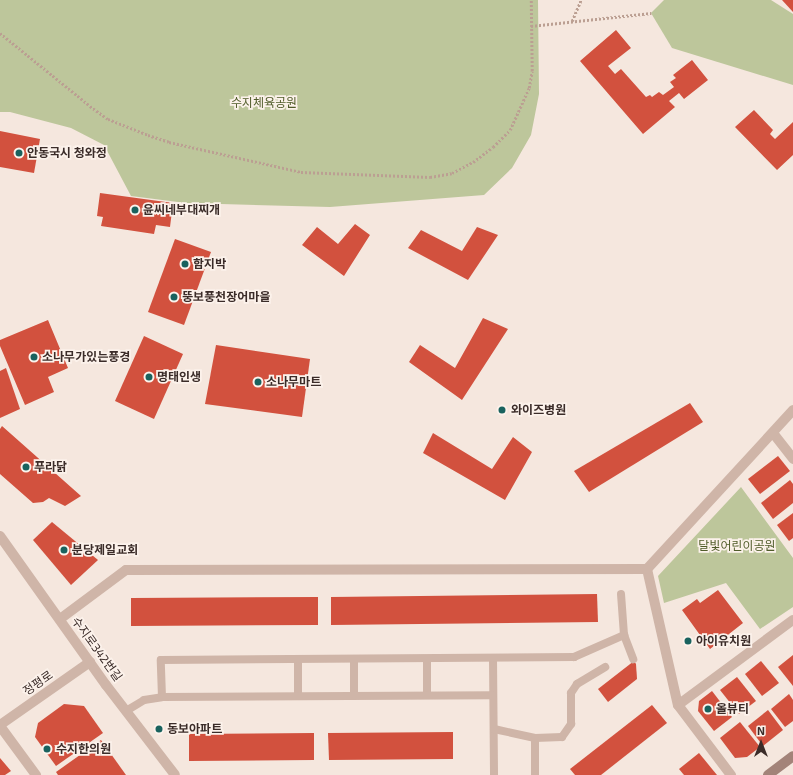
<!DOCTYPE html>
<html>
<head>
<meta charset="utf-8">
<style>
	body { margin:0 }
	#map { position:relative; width:793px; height:775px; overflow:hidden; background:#f5e7de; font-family:"Exo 2","Noto Sans KR",sans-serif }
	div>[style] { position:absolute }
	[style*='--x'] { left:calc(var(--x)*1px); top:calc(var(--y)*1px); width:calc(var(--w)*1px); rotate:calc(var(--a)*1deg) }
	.green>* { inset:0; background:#bdc69b }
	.building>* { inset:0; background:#d2513e }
	.path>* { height:2.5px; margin-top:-1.25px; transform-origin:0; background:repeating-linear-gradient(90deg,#bb9f92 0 2px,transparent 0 4px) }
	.service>* { height:8px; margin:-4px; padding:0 4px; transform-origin:4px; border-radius:4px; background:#cfb5a8 }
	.minor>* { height:10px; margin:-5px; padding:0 5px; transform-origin:5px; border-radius:5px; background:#cfb5a8 }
	.tertiary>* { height:10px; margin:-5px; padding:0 5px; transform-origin:5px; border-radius:5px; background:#cfb5a8 }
	.secondary>* { height:10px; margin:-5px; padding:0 5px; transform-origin:5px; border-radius:5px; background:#a38379 }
	.dots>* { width:11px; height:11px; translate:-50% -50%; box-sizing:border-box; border:2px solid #fcf2eb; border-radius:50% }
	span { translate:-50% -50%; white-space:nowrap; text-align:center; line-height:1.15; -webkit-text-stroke:3.5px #fcf2eb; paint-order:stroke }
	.park-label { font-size:12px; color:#505c2a }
	.poi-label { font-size:12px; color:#3b2c29; font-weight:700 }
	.left { translate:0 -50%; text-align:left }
	.street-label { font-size:12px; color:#3b2c29 }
	.north { position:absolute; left:741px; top:723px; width:40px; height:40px; -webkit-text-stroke:3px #fcf2eb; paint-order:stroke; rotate:0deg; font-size:11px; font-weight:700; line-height:16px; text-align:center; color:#3b2c29 }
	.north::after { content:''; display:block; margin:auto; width:14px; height:18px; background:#3b2c29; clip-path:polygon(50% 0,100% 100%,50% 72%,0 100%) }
</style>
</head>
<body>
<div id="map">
	<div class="green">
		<i style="clip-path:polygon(0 0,538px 0,539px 94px,531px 135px,512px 168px,484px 195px,330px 207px,186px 203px,131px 196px,104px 145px,71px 128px,10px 112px,0 112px)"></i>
		<i style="clip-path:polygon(664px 0,771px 0,793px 14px,793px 85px,672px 48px,651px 13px)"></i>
		<i style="clip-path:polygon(741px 487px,793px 558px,793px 607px,760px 629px,726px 583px,664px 603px,658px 576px)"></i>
	</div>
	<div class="building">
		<i style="clip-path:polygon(782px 0,793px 0,793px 12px)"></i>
		<i style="clip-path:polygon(616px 30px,631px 48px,608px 66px,615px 74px,621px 69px,646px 97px,650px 95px,652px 97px,659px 92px,663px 95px,674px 87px,670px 82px,676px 78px,673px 75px,692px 60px,708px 80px,684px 99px,679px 93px,669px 101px,675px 107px,643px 134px,580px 61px)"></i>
		<i style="clip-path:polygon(754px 110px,773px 130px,770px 134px,775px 139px,793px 122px,793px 155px,777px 170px,735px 127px)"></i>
		<i style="clip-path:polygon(0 131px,40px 139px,34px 173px,0 167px)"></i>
		<i style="clip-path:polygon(100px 193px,173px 203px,170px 227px,156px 225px,154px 234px,101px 226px,103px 217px,97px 216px)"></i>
		<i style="clip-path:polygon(355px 224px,370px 235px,344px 276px,302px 245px,317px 227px,338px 244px)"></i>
		<i style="clip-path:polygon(477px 227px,498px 235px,468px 280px,408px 248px,421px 230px,462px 251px)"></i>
		<i style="clip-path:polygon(175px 239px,211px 252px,184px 325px,148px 312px)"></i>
		<i style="clip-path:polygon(483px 318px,508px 329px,462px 400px,409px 362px,420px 345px,455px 368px)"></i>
		<i style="clip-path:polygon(48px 320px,68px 368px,48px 377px,54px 392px,25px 405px,0 346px,0 340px)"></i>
		<i style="clip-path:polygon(144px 336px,183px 354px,154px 419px,115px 401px)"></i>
		<i style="clip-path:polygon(216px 345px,310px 359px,302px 417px,205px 404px)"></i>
		<i style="clip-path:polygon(6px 368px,20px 409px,0 418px,0 371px)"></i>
		<i style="clip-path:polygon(690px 403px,703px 422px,589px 492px,574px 471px)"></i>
		<i style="clip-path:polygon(2px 426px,81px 496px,65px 506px,49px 498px,43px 502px,33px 503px,0 474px,0 429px)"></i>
		<i style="clip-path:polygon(433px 433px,492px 469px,513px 437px,532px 452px,505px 500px,423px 453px)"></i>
		<i style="clip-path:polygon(778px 456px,790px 471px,760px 494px,748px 479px)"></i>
		<i style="clip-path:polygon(790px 480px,793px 484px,793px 503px,773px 519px,761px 503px)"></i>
		<i style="clip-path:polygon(793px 513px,793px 538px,789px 541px,777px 525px)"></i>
		<i style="clip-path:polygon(52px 522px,98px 560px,71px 585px,33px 540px)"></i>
		<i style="clip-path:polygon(718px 590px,743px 623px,710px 649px,682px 610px,697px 599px,700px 603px)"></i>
		<i style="clip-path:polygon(597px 594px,598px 622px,331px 625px,331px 597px)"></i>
		<i style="clip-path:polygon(318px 597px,318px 625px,131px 626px,131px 598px)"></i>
		<i style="clip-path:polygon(793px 655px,793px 686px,778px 667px)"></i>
		<i style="clip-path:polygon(634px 661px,636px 664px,637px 679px,608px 702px,598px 689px)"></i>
		<i style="clip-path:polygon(761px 661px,779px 683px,762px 696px,745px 674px)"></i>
		<i style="clip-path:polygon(737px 677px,756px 701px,739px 714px,720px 690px)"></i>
		<i style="clip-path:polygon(712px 691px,732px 717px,714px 731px,698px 711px,699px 701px)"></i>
		<i style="clip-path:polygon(789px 694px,793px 700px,793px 721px,785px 727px,771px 709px)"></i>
		<i style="clip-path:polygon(64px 704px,84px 706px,103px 733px,56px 766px,35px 737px,38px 723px)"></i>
		<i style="clip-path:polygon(652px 705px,667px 723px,601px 775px,575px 775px,570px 769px)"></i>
		<i style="clip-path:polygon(768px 710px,783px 730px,763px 746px,748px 726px)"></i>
		<i style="clip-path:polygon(740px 722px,760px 747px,747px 757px,735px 758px,720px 738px)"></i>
		<i style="clip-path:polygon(453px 732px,453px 759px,329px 760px,328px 733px)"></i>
		<i style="clip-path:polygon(314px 733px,314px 760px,189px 761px,189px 734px)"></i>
		<i style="clip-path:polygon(101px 740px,126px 775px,58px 775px,56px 772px)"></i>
		<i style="clip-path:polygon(699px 753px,717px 775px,684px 775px,679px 769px)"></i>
		<i style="clip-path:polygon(0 758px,11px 771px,5px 775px,0 775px)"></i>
	</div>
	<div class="path">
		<i style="--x:572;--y:21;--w:23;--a:-67"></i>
		<i style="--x:531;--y:26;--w:121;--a:-6.2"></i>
		<i style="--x:0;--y:33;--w:116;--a:39"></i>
		<i style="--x:90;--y:106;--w:22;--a:36"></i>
		<i style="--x:108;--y:119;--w:43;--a:21.8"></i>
		<i style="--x:148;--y:135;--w:22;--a:18"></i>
		<i style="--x:169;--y:142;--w:135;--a:12.8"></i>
		<i style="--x:301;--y:172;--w:129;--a:2.2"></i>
		<i style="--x:430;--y:177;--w:22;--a:-10"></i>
		<i style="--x:452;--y:173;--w:24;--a:-28"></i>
		<i style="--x:473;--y:162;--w:25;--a:-37"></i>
		<i style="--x:493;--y:147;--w:24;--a:-45"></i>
		<i style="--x:510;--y:130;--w:46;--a:-65.7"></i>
		<i style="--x:529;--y:88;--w:17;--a:-80"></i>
		<i style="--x:532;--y:71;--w:71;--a:-90.8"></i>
	</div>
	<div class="service">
		<i style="--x:621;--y:594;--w:41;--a:85.8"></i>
		<i style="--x:624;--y:635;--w:26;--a:69"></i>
		<i style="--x:493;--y:658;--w:117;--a:89.5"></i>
		<i style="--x:298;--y:659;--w:37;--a:90"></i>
		<i style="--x:354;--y:659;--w:37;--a:90"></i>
		<i style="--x:427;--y:659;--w:36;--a:90"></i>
		<i style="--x:162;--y:697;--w:37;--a:-92"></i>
		<i style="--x:161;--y:660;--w:413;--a:-0.4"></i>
		<i style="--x:574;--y:657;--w:55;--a:-23.7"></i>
		<i style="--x:126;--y:711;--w:21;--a:-31"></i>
		<i style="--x:144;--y:700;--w:18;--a:-9"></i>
		<i style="--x:162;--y:697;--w:331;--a:-0.3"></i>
		<i style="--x:494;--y:729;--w:42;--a:12.4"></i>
		<i style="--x:535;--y:738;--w:27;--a:-2"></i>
		<i style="--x:562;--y:737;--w:16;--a:-55"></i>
		<i style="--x:571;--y:724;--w:31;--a:-90"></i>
		<i style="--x:571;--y:693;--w:11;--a:-56"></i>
		<i style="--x:577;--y:684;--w:33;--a:-31"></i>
		<i style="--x:535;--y:738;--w:37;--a:90"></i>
	</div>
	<div class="minor">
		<i style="--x:773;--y:433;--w:33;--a:52"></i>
		<i style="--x:647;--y:569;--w:139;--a:77.2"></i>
		<i style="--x:678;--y:705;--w:88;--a:52.9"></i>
		<i style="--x:60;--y:619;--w:82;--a:-36.6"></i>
		<i style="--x:126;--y:570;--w:521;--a:-0.11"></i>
		<i style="--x:647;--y:569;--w:216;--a:-47.4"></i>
		<i style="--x:678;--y:705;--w:143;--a:-36.5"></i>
		<i style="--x:0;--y:726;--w:61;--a:53.7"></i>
	</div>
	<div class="tertiary">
		<i style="--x:0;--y:536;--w:183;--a:54.6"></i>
		<i style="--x:106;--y:685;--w:113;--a:52.5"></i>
		<i style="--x:0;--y:725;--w:110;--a:-35"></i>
	</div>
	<div class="secondary">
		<i style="--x:768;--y:775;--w:31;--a:-37"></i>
	</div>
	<div class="dots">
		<i style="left:19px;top:153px;background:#19625e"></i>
		<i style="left:135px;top:210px;background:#19625e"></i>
		<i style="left:185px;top:264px;background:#19625e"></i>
		<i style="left:174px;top:297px;background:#19625e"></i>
		<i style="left:34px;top:357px;background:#19625e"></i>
		<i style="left:149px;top:377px;background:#19625e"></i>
		<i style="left:258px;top:382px;background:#19625e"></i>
		<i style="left:502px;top:410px;background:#19625e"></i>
		<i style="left:26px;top:467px;background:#19625e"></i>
		<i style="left:64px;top:550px;background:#19625e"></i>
		<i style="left:688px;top:641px;background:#19625e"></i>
		<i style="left:708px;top:709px;background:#19625e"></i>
		<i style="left:159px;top:729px;background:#19625e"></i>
		<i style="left:47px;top:749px;background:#19625e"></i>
	</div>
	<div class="park-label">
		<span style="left:264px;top:103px">수지체육공원</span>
		<span style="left:737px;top:546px">달빛어린이공원</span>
	</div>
	<div class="poi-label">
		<span class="left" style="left:27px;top:153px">안동국시 청와정</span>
		<span class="left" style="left:143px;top:210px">윤씨네부대찌개</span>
		<span class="left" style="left:193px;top:264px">함지박</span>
		<span class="left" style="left:182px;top:297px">뚱보풍천장어마을</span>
		<span class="left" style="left:42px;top:357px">소나무가있는풍경</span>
		<span class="left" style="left:157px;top:377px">명태인생</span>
		<span class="left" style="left:266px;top:382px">소나무마트</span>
		<span class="left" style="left:511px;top:410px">와이즈병원</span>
		<span class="left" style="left:34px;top:467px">푸라닭</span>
		<span class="left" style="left:72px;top:550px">분당제일교회</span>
		<span class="left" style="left:696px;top:641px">아이유치원</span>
		<span class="left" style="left:716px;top:709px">올뷰티</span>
		<span class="left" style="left:167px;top:729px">동보아파트</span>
		<span class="left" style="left:56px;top:749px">수지한의원</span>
	</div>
	<div class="street-label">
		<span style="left:97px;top:649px;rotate:54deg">수지로342번길</span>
		<span style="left:38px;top:683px;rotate:-35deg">정평로</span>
	</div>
	<div class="north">N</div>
</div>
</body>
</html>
